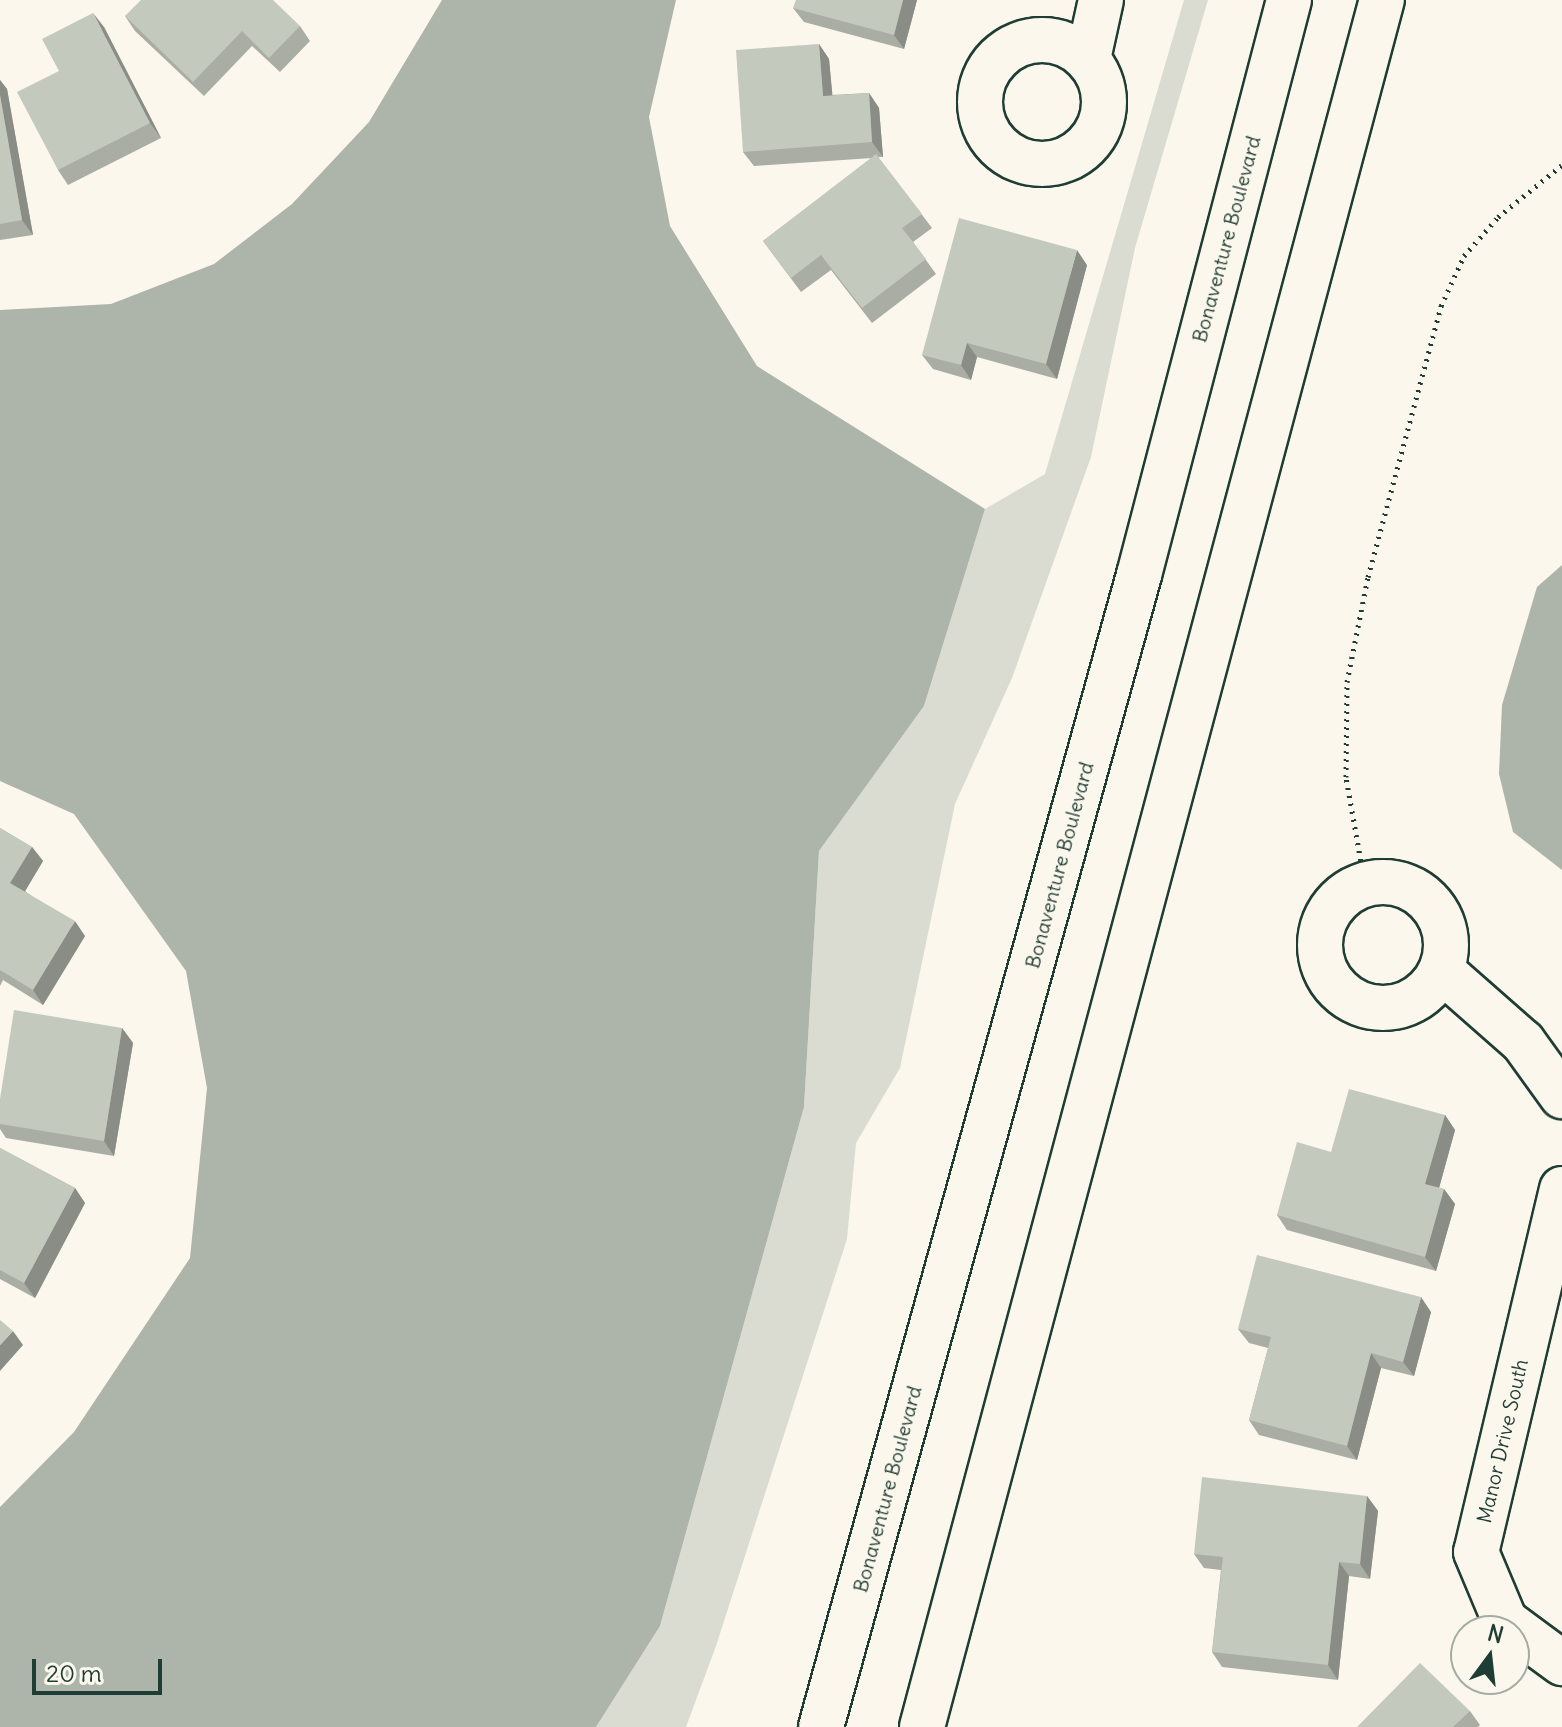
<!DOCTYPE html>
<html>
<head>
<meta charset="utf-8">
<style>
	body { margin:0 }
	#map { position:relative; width:1562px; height:1727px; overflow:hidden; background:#fbf7ec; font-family:Delius,sans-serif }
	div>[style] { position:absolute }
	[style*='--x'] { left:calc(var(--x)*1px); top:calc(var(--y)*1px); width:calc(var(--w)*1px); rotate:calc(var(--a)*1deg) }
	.green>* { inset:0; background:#dbdcd1 }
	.water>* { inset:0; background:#adb4aa }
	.path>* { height:5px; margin-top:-2.5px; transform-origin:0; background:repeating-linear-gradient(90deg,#1f3d34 0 2px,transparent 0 8px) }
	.roads { filter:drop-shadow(2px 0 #1f3d34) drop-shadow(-2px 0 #1f3d34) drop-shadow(0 2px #1f3d34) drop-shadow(0 -2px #1f3d34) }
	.minor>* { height:44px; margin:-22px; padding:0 22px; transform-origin:22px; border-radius:22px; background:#fbf7ec }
	.minor>.ring { margin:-22px; padding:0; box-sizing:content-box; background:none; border:44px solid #fbf7ec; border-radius:50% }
	.major>* { height:44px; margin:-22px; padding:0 22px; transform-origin:22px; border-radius:22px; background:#fbf7ec }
	.wall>* { inset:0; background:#a9ada3 }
	.shaded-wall>* { inset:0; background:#898d85 }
	.building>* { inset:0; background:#c4c9be }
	span { translate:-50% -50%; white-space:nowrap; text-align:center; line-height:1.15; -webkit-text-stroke:8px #fbf7ec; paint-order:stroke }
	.street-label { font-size:20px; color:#1f3d34 }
	.north { position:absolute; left:1450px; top:1615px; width:80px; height:80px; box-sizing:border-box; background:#fbf7ec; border:2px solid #a3ada2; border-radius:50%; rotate:15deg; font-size:22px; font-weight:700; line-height:32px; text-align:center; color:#1f3d34 }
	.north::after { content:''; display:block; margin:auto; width:28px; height:36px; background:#1f3d34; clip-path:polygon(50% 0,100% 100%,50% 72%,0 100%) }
	.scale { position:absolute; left:32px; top:1659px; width:130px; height:36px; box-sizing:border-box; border:4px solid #1f3d34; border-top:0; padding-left:10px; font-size:24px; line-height:28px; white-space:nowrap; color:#1f3d34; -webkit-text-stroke:6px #fbf7ec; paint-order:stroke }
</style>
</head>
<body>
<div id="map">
	<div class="green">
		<i style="clip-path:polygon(1184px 0,1208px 0,1135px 248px,1091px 457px,1012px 678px,955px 804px,900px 1068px,856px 1143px,847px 1239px,716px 1646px,686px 1727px,596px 1727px,660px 1626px,804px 1107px,819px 851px,924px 706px,985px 509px,1045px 474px)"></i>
	</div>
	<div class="water">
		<i style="clip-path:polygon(442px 0,676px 0,649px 117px,670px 226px,757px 366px,985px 509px,924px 706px,819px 851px,804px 1107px,660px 1626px,596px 1727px,0 1727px,0 1507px,74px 1432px,190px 1258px,207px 1088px,186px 971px,74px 814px,0 781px,0 310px,111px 304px,214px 264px,292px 204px,369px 122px)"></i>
		<i style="clip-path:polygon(1562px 565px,1562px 870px,1513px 832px,1499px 774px,1502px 705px,1537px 587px)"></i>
	</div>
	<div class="path">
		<i style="--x:1365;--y:884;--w:109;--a:-100.1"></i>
		<i style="--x:1346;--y:777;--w:95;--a:-89.4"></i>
		<i style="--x:1347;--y:682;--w:107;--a:-78.7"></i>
		<i style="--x:1368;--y:577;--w:281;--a:-74.9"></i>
		<i style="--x:1441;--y:306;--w:55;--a:-65.3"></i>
		<i style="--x:1464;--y:256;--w:52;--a:-48.9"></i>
		<i style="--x:1498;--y:217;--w:82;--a:-39.1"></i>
	</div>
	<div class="roads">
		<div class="minor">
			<i class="ring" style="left:980px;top:40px;width:80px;height:80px"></i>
			<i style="--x:1088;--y:59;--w:60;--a:-77.6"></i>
			<i class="ring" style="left:1320px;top:882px;width:82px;height:82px"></i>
			<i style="--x:1441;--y:970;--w:109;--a:41.3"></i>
			<i style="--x:1523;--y:1042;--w:67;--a:54.2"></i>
			<i style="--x:1562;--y:1189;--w:373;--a:103.3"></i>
			<i style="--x:1476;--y:1552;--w:75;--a:67.2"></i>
			<i style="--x:1505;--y:1621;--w:71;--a:36.4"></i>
		</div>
		<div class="major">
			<i style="--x:821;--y:1727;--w:1195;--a:-74.57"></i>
			<i style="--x:1139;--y:575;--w:594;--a:-75.38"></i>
			<i style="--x:922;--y:1727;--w:1787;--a:-75.09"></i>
		</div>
	</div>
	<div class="wall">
		<i style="clip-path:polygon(917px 0,904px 49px,804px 22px,793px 8px)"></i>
		<i style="clip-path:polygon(125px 16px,300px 26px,310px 41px,280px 72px,252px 46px,204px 96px,135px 31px)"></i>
		<i style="clip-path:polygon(104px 27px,161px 138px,68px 185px,58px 170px,59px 71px)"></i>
		<i style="clip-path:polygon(819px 44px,829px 59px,832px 95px,869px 93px,879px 108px,883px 157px,878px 157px,932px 228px,913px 242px,936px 274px,872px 323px,831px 270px,801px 292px,763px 241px,872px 158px,754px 166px,743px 152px)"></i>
		<i style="clip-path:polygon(0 80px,7px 89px,33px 235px,0 240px)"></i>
		<i style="clip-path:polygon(1087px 265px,1057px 379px,977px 357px,971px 380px,933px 369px,922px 355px)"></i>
		<i style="clip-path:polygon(0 828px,32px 847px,43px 861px,25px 891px,85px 936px,43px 1005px,3px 980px,0 986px)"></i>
		<i style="clip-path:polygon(122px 1028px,133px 1043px,114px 1156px,6px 1138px,0 1129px,0 1099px)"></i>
		<i style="clip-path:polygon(1445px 1115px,1455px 1130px,1439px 1188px,1444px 1189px,1455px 1204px,1436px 1271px,1287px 1230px,1277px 1215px,1331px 1152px)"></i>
		<i style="clip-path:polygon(0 1148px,75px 1188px,85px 1203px,35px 1298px,0 1279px)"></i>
		<i style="clip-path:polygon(1431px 1312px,1414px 1376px,1381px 1368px,1357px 1460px,1259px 1435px,1249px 1420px,1268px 1348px,1249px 1343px,1238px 1329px)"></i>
		<i style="clip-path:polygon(1367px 1496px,1378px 1511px,1370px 1579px,1349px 1576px,1338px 1680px,1222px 1667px,1212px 1652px,1221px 1570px,1204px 1568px,1194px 1554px)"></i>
		<i style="clip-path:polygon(1470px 1711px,1480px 1725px,1478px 1727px,1357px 1727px)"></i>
	</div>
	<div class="shaded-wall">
		<i style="clip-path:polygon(903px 0,917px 0,904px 49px,894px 35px)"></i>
		<i style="clip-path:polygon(93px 13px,104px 27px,161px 138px,150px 123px)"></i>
		<i style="clip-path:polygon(819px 44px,829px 59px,834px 111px,823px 96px)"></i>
		<i style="clip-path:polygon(0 80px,7px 89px,33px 235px,22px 220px,0 95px)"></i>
		<i style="clip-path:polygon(869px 93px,879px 108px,883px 157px,872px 142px)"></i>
		<i style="clip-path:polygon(1077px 250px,1087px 265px,1057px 379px,1046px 364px)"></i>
		<i style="clip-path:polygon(967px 343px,977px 357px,971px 380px,961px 365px)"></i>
		<i style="clip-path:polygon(32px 847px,43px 861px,21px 898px,10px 883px)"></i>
		<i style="clip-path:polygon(75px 921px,85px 936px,43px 1005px,33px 990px)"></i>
		<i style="clip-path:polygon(122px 1028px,133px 1043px,114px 1156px,104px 1141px)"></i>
		<i style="clip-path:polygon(1445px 1115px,1455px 1130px,1436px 1199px,1425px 1184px)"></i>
		<i style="clip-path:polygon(75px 1188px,85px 1203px,35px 1298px,24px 1283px)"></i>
		<i style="clip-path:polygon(1444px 1189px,1455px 1204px,1436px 1271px,1425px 1257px)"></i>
		<i style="clip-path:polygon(1421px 1297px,1431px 1312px,1414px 1376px,1403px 1362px)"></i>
		<i style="clip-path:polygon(13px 1331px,23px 1345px,0 1371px,0 1345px)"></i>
		<i style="clip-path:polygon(1371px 1353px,1381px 1368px,1357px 1460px,1347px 1446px)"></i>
		<i style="clip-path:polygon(1367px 1496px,1378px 1511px,1370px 1579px,1360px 1564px)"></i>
		<i style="clip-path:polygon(1339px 1562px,1349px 1576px,1338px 1680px,1328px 1665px)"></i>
	</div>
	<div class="building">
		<i style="clip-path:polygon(141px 0,273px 0,300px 26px,269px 58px,242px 31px,193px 82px,125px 16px)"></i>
		<i style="clip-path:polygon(796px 0,903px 0,894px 35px,793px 8px)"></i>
		<i style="clip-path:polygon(93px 13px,150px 123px,58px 170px,17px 92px,59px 71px,42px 39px)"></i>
		<i style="clip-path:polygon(819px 44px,823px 96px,869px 93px,872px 142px,743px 152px,736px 50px)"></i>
		<i style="clip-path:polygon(0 95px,22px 220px,0 224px)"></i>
		<i style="clip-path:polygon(876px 154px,922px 214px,902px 228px,926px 259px,862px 308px,821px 255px,791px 278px,763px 241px)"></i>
		<i style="clip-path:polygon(959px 218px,1077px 250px,1046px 364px,967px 343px,961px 365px,922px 355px)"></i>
		<i style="clip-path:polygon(0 828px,32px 847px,10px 883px,75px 921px,33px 990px,0 970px)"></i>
		<i style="clip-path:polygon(14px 1010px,122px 1028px,104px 1141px,0 1124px,0 1099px)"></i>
		<i style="clip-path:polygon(1349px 1089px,1445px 1115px,1425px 1184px,1444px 1189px,1425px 1257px,1277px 1215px,1297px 1142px,1331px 1152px)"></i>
		<i style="clip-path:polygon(0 1148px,75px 1188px,24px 1283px,0 1270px)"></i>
		<i style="clip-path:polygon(1257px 1255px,1421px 1297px,1403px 1362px,1371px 1353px,1347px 1446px,1249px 1420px,1271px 1337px,1238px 1329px)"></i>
		<i style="clip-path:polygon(0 1320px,13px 1331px,0 1345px)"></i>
		<i style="clip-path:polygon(1202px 1477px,1367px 1496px,1360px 1564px,1339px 1562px,1328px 1665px,1212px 1652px,1223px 1557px,1194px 1554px)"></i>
		<i style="clip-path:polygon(1420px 1663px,1470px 1711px,1453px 1727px,1357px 1727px)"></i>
	</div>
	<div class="street-label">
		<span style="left:1226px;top:239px;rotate:-75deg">Bonaventure Boulevard</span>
		<span style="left:1059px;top:865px;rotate:-75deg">Bonaventure Boulevard</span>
		<span style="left:1502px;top:1441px;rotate:-77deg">Manor Drive South</span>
		<span style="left:887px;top:1489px;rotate:-75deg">Bonaventure Boulevard</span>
	</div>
	<div class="north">N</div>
	<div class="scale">20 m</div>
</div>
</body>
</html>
